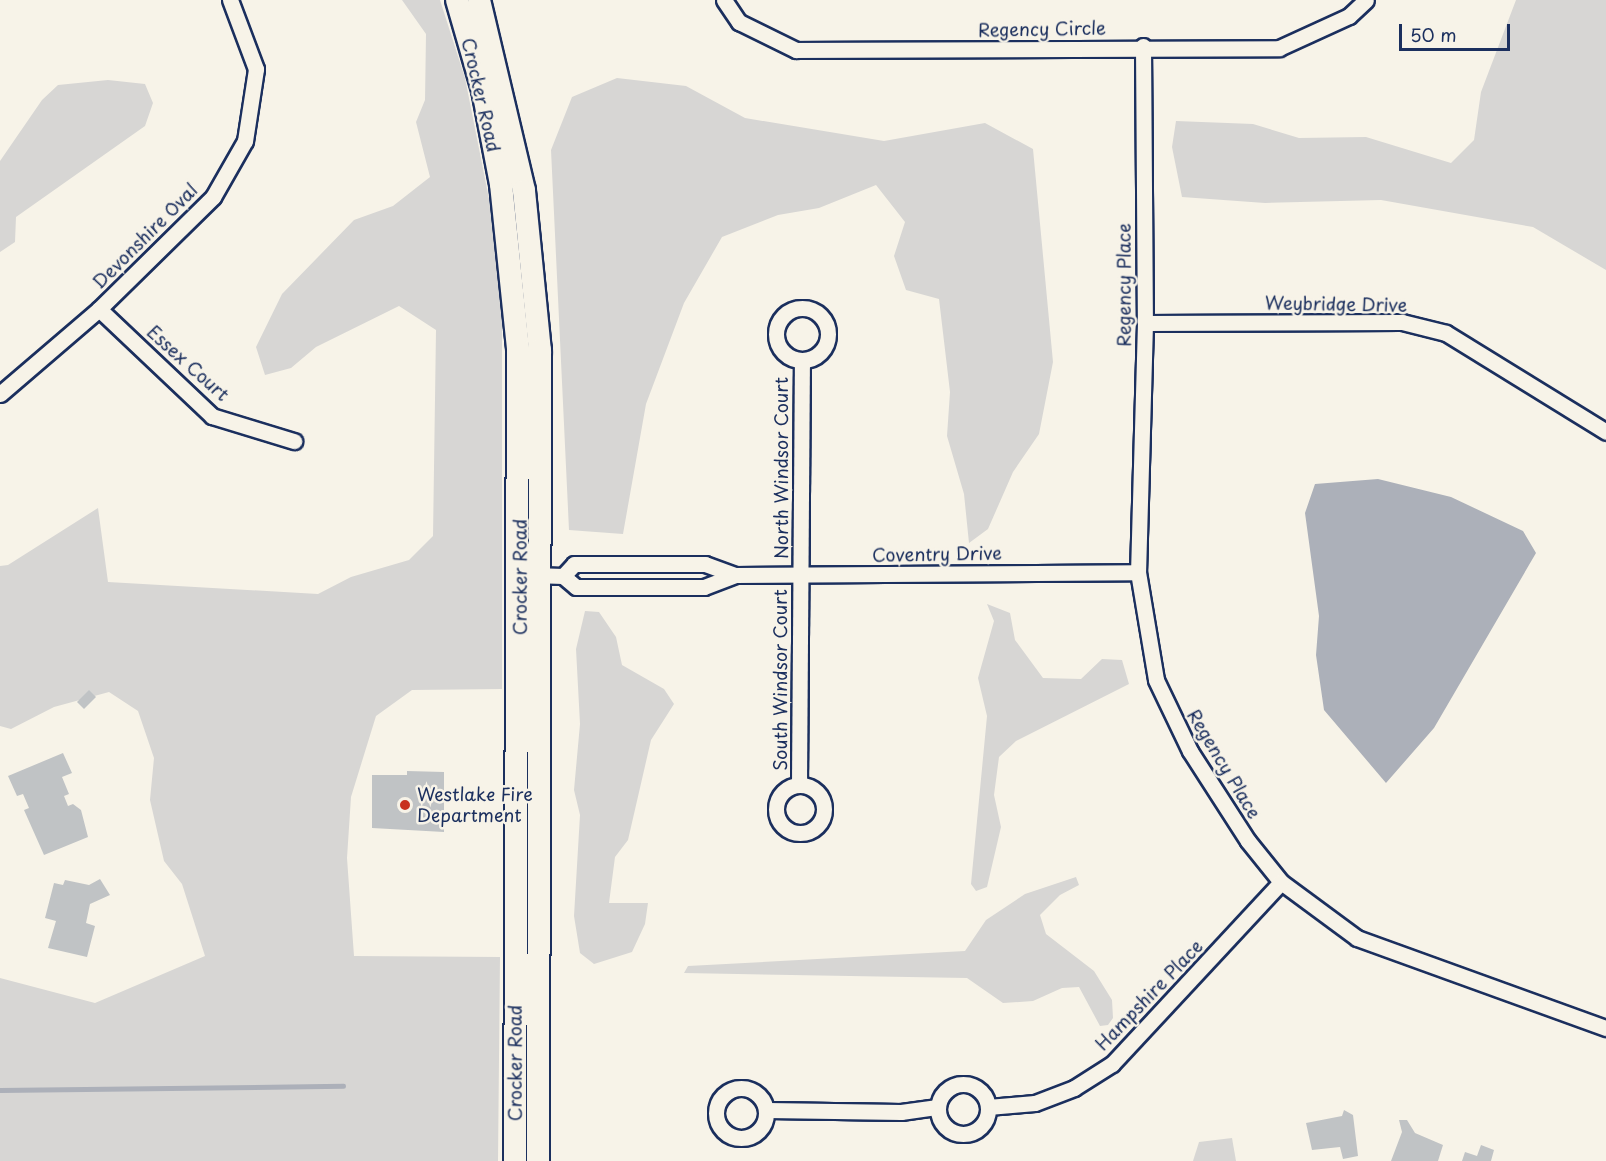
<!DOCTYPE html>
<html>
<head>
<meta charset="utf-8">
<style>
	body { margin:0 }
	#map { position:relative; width:1606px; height:1161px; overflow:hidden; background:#f7f3e8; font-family:"Playpen Sans",sans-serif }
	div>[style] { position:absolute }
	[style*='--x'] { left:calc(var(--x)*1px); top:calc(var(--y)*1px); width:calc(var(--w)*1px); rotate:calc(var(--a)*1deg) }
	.green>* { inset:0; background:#d7d6d4 }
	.water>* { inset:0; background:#acb0b9 }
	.stream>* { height:4.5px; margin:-2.25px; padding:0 2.25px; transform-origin:2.25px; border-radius:2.25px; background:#acb0b9 }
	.building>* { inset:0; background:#c0c3c5 }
	.roads { filter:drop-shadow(2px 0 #1b2f5e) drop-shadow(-2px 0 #1b2f5e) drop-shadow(0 2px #1b2f5e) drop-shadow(0 -2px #1b2f5e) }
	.street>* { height:15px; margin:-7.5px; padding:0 7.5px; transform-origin:7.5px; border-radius:7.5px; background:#f7f3e8 }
	.street>.ring { margin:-7.5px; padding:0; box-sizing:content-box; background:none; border:15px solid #f7f3e8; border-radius:50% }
	.primary>* { height:22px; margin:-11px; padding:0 11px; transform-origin:11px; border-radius:11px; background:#f7f3e8 }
	.dots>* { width:16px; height:16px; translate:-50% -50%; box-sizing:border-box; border:3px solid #f7f3e8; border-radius:50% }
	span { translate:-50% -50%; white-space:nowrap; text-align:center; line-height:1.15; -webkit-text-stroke:5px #f7f3e8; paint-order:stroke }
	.street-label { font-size:18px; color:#1b2f5e }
	.poi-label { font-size:18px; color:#1b2f5e }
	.left { translate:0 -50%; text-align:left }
	.scale { position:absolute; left:1399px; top:24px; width:111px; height:27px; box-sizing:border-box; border:3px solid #1b2f5e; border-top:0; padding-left:8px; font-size:18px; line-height:21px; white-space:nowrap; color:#1b2f5e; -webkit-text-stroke:4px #f7f3e8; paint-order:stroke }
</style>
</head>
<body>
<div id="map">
	<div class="green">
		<i style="clip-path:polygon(402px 0,440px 0,465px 78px,490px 204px,502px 318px,502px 689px,412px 690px,376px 716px,351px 797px,347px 858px,354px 956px,500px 957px,498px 1161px,0 1161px,0 978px,95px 1003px,205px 956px,182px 884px,164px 861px,150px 800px,154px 758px,138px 711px,109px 692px,54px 707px,11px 729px,0 726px,0 566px,8px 565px,98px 508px,108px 582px,318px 594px,351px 577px,409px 560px,433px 536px,436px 330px,399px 306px,316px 347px,291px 368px,265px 375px,256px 347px,282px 294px,354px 220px,393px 206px,430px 177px,416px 122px,425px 100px,426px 34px)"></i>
		<i style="clip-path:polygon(1516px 0,1606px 0,1606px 270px,1533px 227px,1381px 200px,1265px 203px,1182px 197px,1172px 147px,1176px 121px,1253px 124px,1299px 138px,1366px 137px,1451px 163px,1474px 140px,1481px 92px)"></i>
		<i style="clip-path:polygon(617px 78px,686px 86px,745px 118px,884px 141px,985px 123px,1033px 149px,1053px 362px,1039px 434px,1013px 472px,988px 529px,969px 543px,964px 494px,947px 436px,950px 392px,939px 299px,906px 290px,894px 256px,905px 222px,876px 185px,819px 208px,778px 215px,722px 237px,684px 303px,646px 404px,623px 534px,569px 530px,551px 150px,572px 97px)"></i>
		<i style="clip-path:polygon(108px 80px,145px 84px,153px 103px,145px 126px,16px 217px,15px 242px,0 252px,0 161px,42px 100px,58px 85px)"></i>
		<i style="clip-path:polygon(987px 604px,1010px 613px,1015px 640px,1043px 678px,1081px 679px,1102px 659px,1122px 660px,1129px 684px,1016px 741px,999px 757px,994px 795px,1001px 827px,987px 887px,976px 891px,971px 884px,987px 716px,978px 678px,994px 621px)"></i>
		<i style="clip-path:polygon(585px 611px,599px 612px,616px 637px,622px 665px,664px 689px,674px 704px,651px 740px,628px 840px,615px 857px,609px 903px,648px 903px,645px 924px,632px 952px,594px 964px,580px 953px,574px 916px,580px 815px,574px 790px,580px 724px,576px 649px)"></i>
		<i style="clip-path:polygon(1076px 877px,1079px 885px,1060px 895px,1040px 915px,1046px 934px,1094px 971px,1112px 1000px,1113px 1018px,1108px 1025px,1100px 1026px,1079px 987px,1062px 988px,1033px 1001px,1003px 1003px,967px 978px,684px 973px,688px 966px,965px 951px,986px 920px,1025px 894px)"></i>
		<i style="clip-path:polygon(1232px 1138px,1236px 1161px,1193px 1161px,1199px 1142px)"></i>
	</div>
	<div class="water">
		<i style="clip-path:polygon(1378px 479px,1451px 497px,1523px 531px,1536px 553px,1434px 728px,1386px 783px,1324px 710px,1316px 655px,1319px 616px,1305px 513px,1315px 484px)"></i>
	</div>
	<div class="stream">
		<i style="--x:0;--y:1090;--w:343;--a:-0.7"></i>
	</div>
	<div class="building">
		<i style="clip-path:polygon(89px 690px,96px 697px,84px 709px,77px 702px)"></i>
		<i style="clip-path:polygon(63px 753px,72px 773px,62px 777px,69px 794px,64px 796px,68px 806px,73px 804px,81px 810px,88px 837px,44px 855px,24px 810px,29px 808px,23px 794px,17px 796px,8px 776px)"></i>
		<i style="clip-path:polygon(407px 771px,444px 772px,444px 832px,372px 828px,372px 775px,407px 775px)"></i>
		<i style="clip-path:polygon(100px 879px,110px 895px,90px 904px,86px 923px,95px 926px,87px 957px,48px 948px,56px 921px,45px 918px,54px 883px,63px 885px,65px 880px,89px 885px)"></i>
		<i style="clip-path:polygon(1344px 1110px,1353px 1115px,1358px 1156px,1343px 1159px,1340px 1147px,1312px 1150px,1306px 1123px,1342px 1116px)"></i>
		<i style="clip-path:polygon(1399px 1120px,1407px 1120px,1415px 1133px,1443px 1145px,1438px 1161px,1391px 1161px,1402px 1132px)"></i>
		<i style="clip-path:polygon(1481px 1145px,1494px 1150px,1491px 1161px,1462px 1161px,1465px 1152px,1477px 1156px)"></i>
	</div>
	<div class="roads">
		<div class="street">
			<i style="--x:724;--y:0;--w:27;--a:56"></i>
			<i style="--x:739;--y:22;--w:64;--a:26.2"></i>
			<i style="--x:796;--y:50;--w:483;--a:-0.2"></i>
			<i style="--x:1279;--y:48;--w:77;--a:-24.6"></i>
			<i style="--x:1349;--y:16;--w:23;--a:-43"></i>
			<i style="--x:1143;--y:46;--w:277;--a:89.6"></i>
			<i style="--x:1145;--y:323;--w:249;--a:91.6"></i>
			<i style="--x:1138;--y:572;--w:109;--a:80.5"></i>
			<i style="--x:1156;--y:680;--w:79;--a:64.4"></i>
			<i style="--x:1190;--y:751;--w:107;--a:57.2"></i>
			<i style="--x:1248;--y:841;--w:53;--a:51.2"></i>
			<i style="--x:1281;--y:882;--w:94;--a:36.4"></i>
			<i style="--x:1357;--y:938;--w:265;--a:19.9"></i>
			<i class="ring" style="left:776px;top:308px;width:37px;height:37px"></i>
			<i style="--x:99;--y:309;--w:156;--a:43.4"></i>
			<i style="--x:212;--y:416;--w:86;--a:17"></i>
			<i style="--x:1145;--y:323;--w:257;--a:-0.2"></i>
			<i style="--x:1402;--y:322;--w:45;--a:14"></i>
			<i style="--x:1446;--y:333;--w:188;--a:31.7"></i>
			<i style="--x:0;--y:394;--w:130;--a:-40.6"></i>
			<i style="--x:99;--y:309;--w:160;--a:-44.5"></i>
			<i style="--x:213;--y:197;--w:64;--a:-60.3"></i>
			<i style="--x:245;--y:141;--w:73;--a:-81.3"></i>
			<i style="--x:256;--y:69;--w:74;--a:-110.6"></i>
			<i style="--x:533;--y:575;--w:30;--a:2"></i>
			<i style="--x:563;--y:576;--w:17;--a:40"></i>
			<i style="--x:576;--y:587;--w:128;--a:0"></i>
			<i style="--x:704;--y:587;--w:33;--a:-21"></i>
			<i style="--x:735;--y:575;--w:403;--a:-0.4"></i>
			<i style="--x:563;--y:576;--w:16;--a:-47"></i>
			<i style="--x:574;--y:564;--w:131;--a:0"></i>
			<i style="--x:705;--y:564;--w:32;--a:20"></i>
			<i style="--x:799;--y:784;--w:424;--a:-89.6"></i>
			<i class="ring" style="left:776px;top:785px;width:33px;height:33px"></i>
			<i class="ring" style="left:938px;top:1084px;width:35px;height:35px"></i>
			<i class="ring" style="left:716px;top:1088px;width:35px;height:35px"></i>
			<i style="--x:988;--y:1107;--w:47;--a:-4.9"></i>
			<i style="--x:1035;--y:1103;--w:42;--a:-21"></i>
			<i style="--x:1074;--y:1088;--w:45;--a:-32.3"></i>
			<i style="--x:1112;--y:1064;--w:248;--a:-47.1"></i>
			<i style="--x:767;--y:1110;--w:134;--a:0.9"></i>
			<i style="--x:901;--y:1112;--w:37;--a:-8"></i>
		</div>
		<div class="primary">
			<i style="--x:457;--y:0;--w:94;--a:73.9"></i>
			<i style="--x:483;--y:90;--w:96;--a:79.2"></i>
			<i style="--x:501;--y:184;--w:166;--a:84.1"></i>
			<i style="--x:518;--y:349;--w:812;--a:90.21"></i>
			<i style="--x:479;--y:0;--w:196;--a:76.7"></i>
			<i style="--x:524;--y:191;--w:160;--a:84.3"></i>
			<i style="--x:540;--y:350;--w:811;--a:90.14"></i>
		</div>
	</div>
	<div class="dots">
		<i style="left:405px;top:805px;background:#c8321e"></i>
	</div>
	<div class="street-label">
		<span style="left:1042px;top:29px;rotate:-1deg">Regency Circle</span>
		<span style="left:481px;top:95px;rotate:77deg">Crocker Road</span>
		<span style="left:145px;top:236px;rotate:-45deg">Devonshire Oval</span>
		<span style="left:1124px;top:285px;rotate:-90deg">Regency Place</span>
		<span style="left:1336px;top:304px;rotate:1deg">Weybridge Drive</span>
		<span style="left:188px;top:363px;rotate:42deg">Essex Court</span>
		<span style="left:781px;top:468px;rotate:-90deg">North Windsor Court</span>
		<span style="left:937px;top:554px;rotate:-1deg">Coventry Drive</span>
		<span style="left:520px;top:577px;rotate:-90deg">Crocker Road</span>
		<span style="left:780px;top:680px;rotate:-90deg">South Windsor Court</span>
		<span style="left:1224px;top:764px;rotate:59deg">Regency Place</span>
		<span style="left:1149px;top:995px;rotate:-46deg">Hampshire Place</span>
		<span style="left:515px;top:1063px;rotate:-90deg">Crocker Road</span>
	</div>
	<div class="poi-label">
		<span class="left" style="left:417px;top:805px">Westlake Fire<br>Department</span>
	</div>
	<div class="scale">50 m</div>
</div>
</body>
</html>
